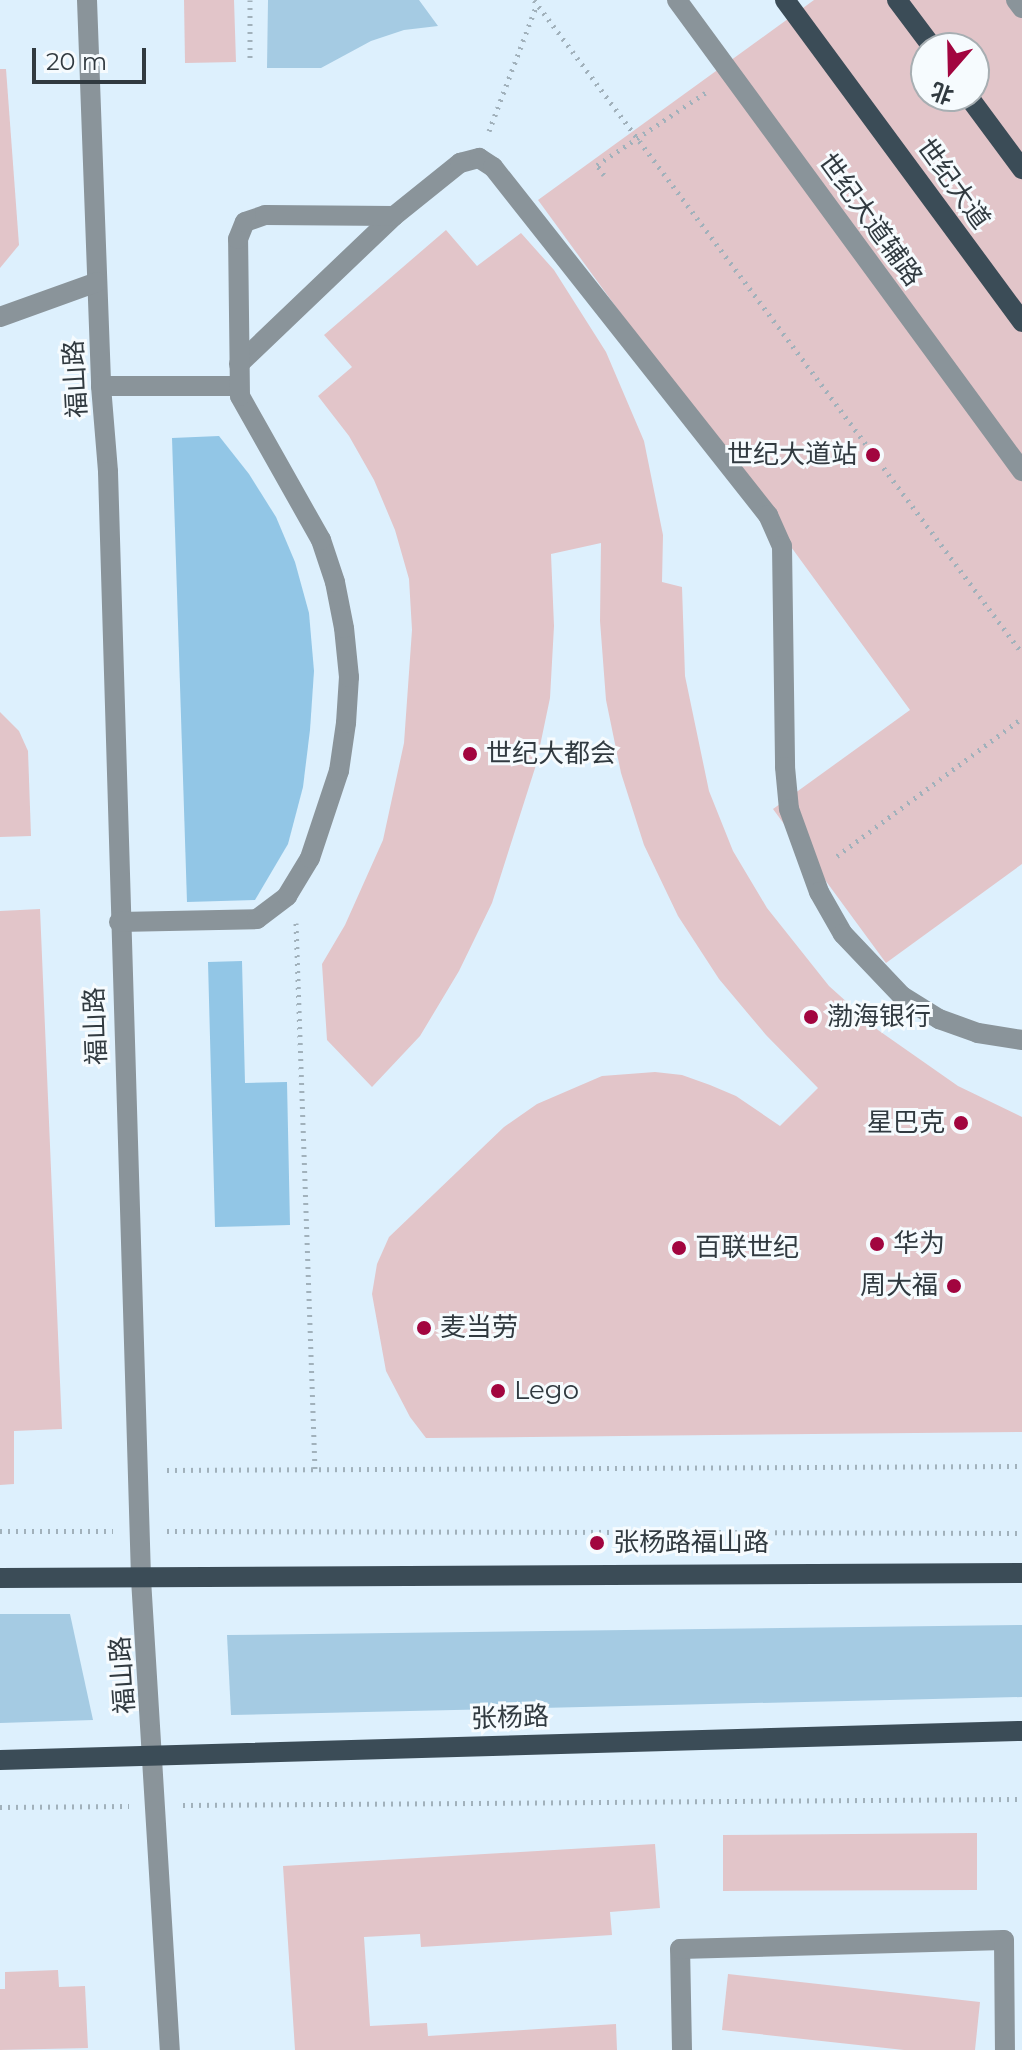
<!DOCTYPE html>
<html>
<head>
<meta charset="utf-8">
<style>
	body { margin:0 }
	#map { position:relative; width:1022px; height:2050px; overflow:hidden; background:#ddf0fd; font-family:Montserrat,"Noto Sans SC",sans-serif }
	div>[style] { position:absolute }
	[style*='--x'] { left:calc(var(--x)*1px); top:calc(var(--y)*1px); width:calc(var(--w)*1px); rotate:calc(var(--a)*1deg) }
	.green>* { inset:0; background:#a5cbe3 }
	.forest>* { inset:0; background:#92c6e6 }
	.building>* { inset:0; background:#e2c5c9 }
	.path>* { height:5px; margin-top:-2.5px; transform-origin:0; background:repeating-linear-gradient(90deg,#a1b1bb 0 2px,transparent 0 8px) }
	.minor>* { height:20px; margin:-10px; padding:0 10px; transform-origin:10px; border-radius:10px; background:#8a949a }
	.major>* { height:20px; margin:-10px; padding:0 10px; transform-origin:10px; border-radius:10px; background:#3b4c57 }
	.dots>* { width:22px; height:22px; translate:-50% -50%; box-sizing:border-box; border:4px solid #f6fbfe; border-radius:50% }
	span { translate:-50% -50%; white-space:nowrap; text-align:center; line-height:1.15; -webkit-text-stroke:6px #f6fbfe; paint-order:stroke }
	.street-label { font-size:26px; color:#313a40 }
	.poi-label { font-size:26px; color:#313a40 }
	.right { translate:-100% -50%; text-align:right }
	.left { translate:0 -50%; text-align:left }
	.north { position:absolute; left:910px; top:32px; width:80px; height:80px; box-sizing:border-box; background:#f6fbfe; border:2px solid #a7aeb2; border-radius:50%; rotate:200deg; font-size:22px; font-weight:700; line-height:32px; text-align:center; color:#313a40 }
	.north::after { content:''; display:block; margin:auto; width:28px; height:36px; background:#a2053f; clip-path:polygon(50% 0,100% 100%,50% 72%,0 100%) }
	.scale { position:absolute; left:32px; top:48px; width:114px; height:36px; box-sizing:border-box; border:4px solid #313a40; border-top:0; padding-left:10px; font-size:24px; line-height:28px; white-space:nowrap; color:#313a40; -webkit-text-stroke:6px #f6fbfe; paint-order:stroke }
</style>
</head>
<body>
<div id="map">
	<div class="green">
		<i style="clip-path:polygon(268px 0,419px 0,438px 26px,404px 30px,371px 41px,321px 68px,267px 68px)"></i>
		<i style="clip-path:polygon(0 1614px,70px 1614px,93px 1720px,0 1723px)"></i>
		<i style="clip-path:polygon(1022px 1625px,1022px 1697px,231px 1715px,227px 1635px)"></i>
	</div>
	<div class="forest">
		<i style="clip-path:polygon(219px 436px,249px 474px,276px 517px,295px 562px,309px 613px,314px 671px,310px 730px,303px 787px,288px 844px,255px 900px,187px 902px,172px 438px)"></i>
		<i style="clip-path:polygon(242px 961px,245px 1083px,287px 1082px,290px 1225px,215px 1227px,208px 962px)"></i>
	</div>
	<div class="building">
		<i style="clip-path:polygon(184px 0,234px 0,236px 62px,185px 63px)"></i>
		<i style="clip-path:polygon(evenodd,814px 0,1022px 0,1022px 864px,886px 963px,773px 809px,910px 710px,538px 200px,814px 0,926px 48px,974px 48px,974px 96px,926px 96px,926px 48px)"></i>
		<i style="clip-path:polygon(0 69px,6px 69px,19px 245px,0 268px)"></i>
		<i style="clip-path:polygon(446px 230px,477px 266px,521px 233px,554px 270px,606px 352px,644px 441px,663px 535px,662px 582px,682px 587px,685px 676px,709px 791px,733px 851px,767px 908px,829px 986px,878px 1030px,958px 1086px,1022px 1117px,1022px 1432px,426px 1438px,410px 1417px,386px 1371px,372px 1294px,377px 1264px,389px 1237px,504px 1127px,537px 1104px,602px 1076px,655px 1072px,682px 1075px,710px 1085px,736px 1096px,780px 1126px,818px 1088px,766px 1035px,719px 979px,678px 916px,644px 845px,621px 773px,606px 700px,600px 621px,601px 543px,551px 554px,554px 626px,550px 698px,536px 765px,492px 903px,459px 971px,420px 1036px,372px 1087px,327px 1040px,322px 964px,345px 925px,383px 840px,404px 743px,412px 630px,409px 579px,395px 530px,374px 480px,349px 436px,318px 396px,352px 367px,324px 335px)"></i>
		<i style="clip-path:polygon(0 712px,19px 731px,28px 751px,31px 836px,0 837px)"></i>
		<i style="clip-path:polygon(40px 909px,62px 1429px,14px 1431px,14px 1484px,0 1485px,0 911px)"></i>
		<i style="clip-path:polygon(977px 1833px,977px 1890px,723px 1891px,723px 1835px)"></i>
		<i style="clip-path:polygon(655px 1844px,660px 1908px,610px 1912px,612px 1935px,421px 1947px,420px 1934px,364px 1937px,370px 2026px,427px 2023px,428px 2036px,616px 2024px,617px 2050px,295px 2050px,283px 1866px)"></i>
		<i style="clip-path:polygon(58px 1970px,59px 1987px,85px 1986px,88px 2048px,0 2050px,0 1989px,5px 1989px,5px 1972px)"></i>
		<i style="clip-path:polygon(728px 1974px,980px 2002px,975px 2050px,904px 2050px,722px 2030px)"></i>
	</div>
	<div class="path">
		<i style="--x:250;--y:0;--w:63;--a:90"></i>
		<i style="--x:534;--y:0;--w:815;--a:53.23"></i>
		<i style="--x:489;--y:131;--w:136;--a:-69.3"></i>
		<i style="--x:604;--y:175;--w:12;--a:-125"></i>
		<i style="--x:597;--y:165;--w:133;--a:-33.7"></i>
		<i style="--x:837;--y:856;--w:231;--a:-36.7"></i>
		<i style="--x:296;--y:923;--w:547;--a:88.01"></i>
		<i style="--x:167;--y:1470;--w:855;--a:-0.27"></i>
		<i style="--x:0;--y:1531;--w:113;--a:0"></i>
		<i style="--x:167;--y:1531;--w:855;--a:0.13"></i>
		<i style="--x:183;--y:1805;--w:839;--a:-0.41"></i>
		<i style="--x:0;--y:1807;--w:129;--a:-0.4"></i>
	</div>
	<div class="minor">
		<i style="--x:87;--y:0;--w:386;--a:87.9"></i>
		<i style="--x:101;--y:386;--w:86;--a:85.3"></i>
		<i style="--x:108;--y:472;--w:1107;--a:88.29"></i>
		<i style="--x:141;--y:1579;--w:472;--a:86.5"></i>
		<i style="--x:677;--y:0;--w:584;--a:53.78"></i>
		<i style="--x:1016;--y:0;--w:10;--a:53"></i>
		<i style="--x:0;--y:317;--w:103;--a:-19.8"></i>
		<i style="--x:239;--y:364;--w:214;--a:-43.7"></i>
		<i style="--x:394;--y:216;--w:85;--a:-38.8"></i>
		<i style="--x:460;--y:163;--w:20;--a:-15"></i>
		<i style="--x:479;--y:158;--w:17;--a:33"></i>
		<i style="--x:493;--y:167;--w:444;--a:51.7"></i>
		<i style="--x:768;--y:515;--w:34;--a:66"></i>
		<i style="--x:782;--y:546;--w:221;--a:89.2"></i>
		<i style="--x:785;--y:767;--w:42;--a:84.6"></i>
		<i style="--x:789;--y:809;--w:88;--a:70.1"></i>
		<i style="--x:819;--y:892;--w:48;--a:60.3"></i>
		<i style="--x:843;--y:934;--w:86;--a:46.4"></i>
		<i style="--x:902;--y:996;--w:44;--a:31.9"></i>
		<i style="--x:939;--y:1019;--w:41;--a:19.7"></i>
		<i style="--x:978;--y:1033;--w:45;--a:9"></i>
		<i style="--x:101;--y:386;--w:138;--a:0"></i>
		<i style="--x:119;--y:922;--w:138;--a:-1.2"></i>
		<i style="--x:257;--y:919;--w:38;--a:-37"></i>
		<i style="--x:287;--y:896;--w:44;--a:-58.8"></i>
		<i style="--x:310;--y:858;--w:92;--a:-71.6"></i>
		<i style="--x:339;--y:771;--w:49;--a:-81.7"></i>
		<i style="--x:346;--y:723;--w:46;--a:-86.3"></i>
		<i style="--x:349;--y:677;--w:49;--a:-95.8"></i>
		<i style="--x:344;--y:628;--w:47;--a:-101.1"></i>
		<i style="--x:335;--y:582;--w:44;--a:-108.4"></i>
		<i style="--x:321;--y:540;--w:165;--a:-119.4"></i>
		<i style="--x:240;--y:396;--w:157;--a:-90.7"></i>
		<i style="--x:238;--y:239;--w:18;--a:-68"></i>
		<i style="--x:245;--y:222;--w:21;--a:-19"></i>
		<i style="--x:265;--y:215;--w:129;--a:0.4"></i>
		<i style="--x:682;--y:2050;--w:101;--a:-91.1"></i>
		<i style="--x:680;--y:1949;--w:324;--a:-1.6"></i>
		<i style="--x:1004;--y:1940;--w:110;--a:89.5"></i>
	</div>
	<div class="major">
		<i style="--x:785;--y:0;--w:400;--a:53.6"></i>
		<i style="--x:897;--y:0;--w:60;--a:53.1"></i>
		<i style="--x:968;--y:96;--w:91;--a:53.5"></i>
		<i style="--x:0;--y:1578;--w:1022;--a:-0.28"></i>
		<i style="--x:0;--y:1760;--w:1022;--a:-1.63"></i>
	</div>
	<div class="dots">
		<i style="left:873px;top:455px;background:#a2053f"></i>
		<i style="left:470px;top:754px;background:#a2053f"></i>
		<i style="left:811px;top:1017px;background:#a2053f"></i>
		<i style="left:961px;top:1123px;background:#a2053f"></i>
		<i style="left:877px;top:1244px;background:#a2053f"></i>
		<i style="left:679px;top:1248px;background:#a2053f"></i>
		<i style="left:954px;top:1286px;background:#a2053f"></i>
		<i style="left:424px;top:1328px;background:#a2053f"></i>
		<i style="left:498px;top:1391px;background:#a2053f"></i>
		<i style="left:597px;top:1543px;background:#a2053f"></i>
	</div>
	<div class="street-label">
		<span style="left:953px;top:184px;rotate:54deg">世纪大道</span>
		<span style="left:870px;top:220px;rotate:54deg">世纪大道辅路</span>
		<span style="left:76px;top:379px;rotate:-93deg">福山路</span>
		<span style="left:96px;top:1026px;rotate:-92deg">福山路</span>
		<span style="left:123px;top:1675px;rotate:-94deg">福山路</span>
		<span style="left:510px;top:1718px;rotate:-2deg">张杨路</span>
	</div>
	<div class="poi-label">
		<span class="right" style="left:857px;top:455px">世纪大道站</span>
		<span class="left" style="left:486px;top:754px">世纪大都会</span>
		<span class="left" style="left:827px;top:1017px">渤海银行</span>
		<span class="right" style="left:945px;top:1123px">星巴克</span>
		<span class="left" style="left:893px;top:1244px">华为</span>
		<span class="left" style="left:695px;top:1248px">百联世纪</span>
		<span class="right" style="left:938px;top:1286px">周大福</span>
		<span class="left" style="left:440px;top:1328px">麦当劳</span>
		<span class="left" style="left:514px;top:1391px">Lego</span>
		<span class="left" style="left:613px;top:1543px">张杨路福山路</span>
	</div>
	<div class="north">北</div>
	<div class="scale">20 m</div>
</div>
</body>
</html>
